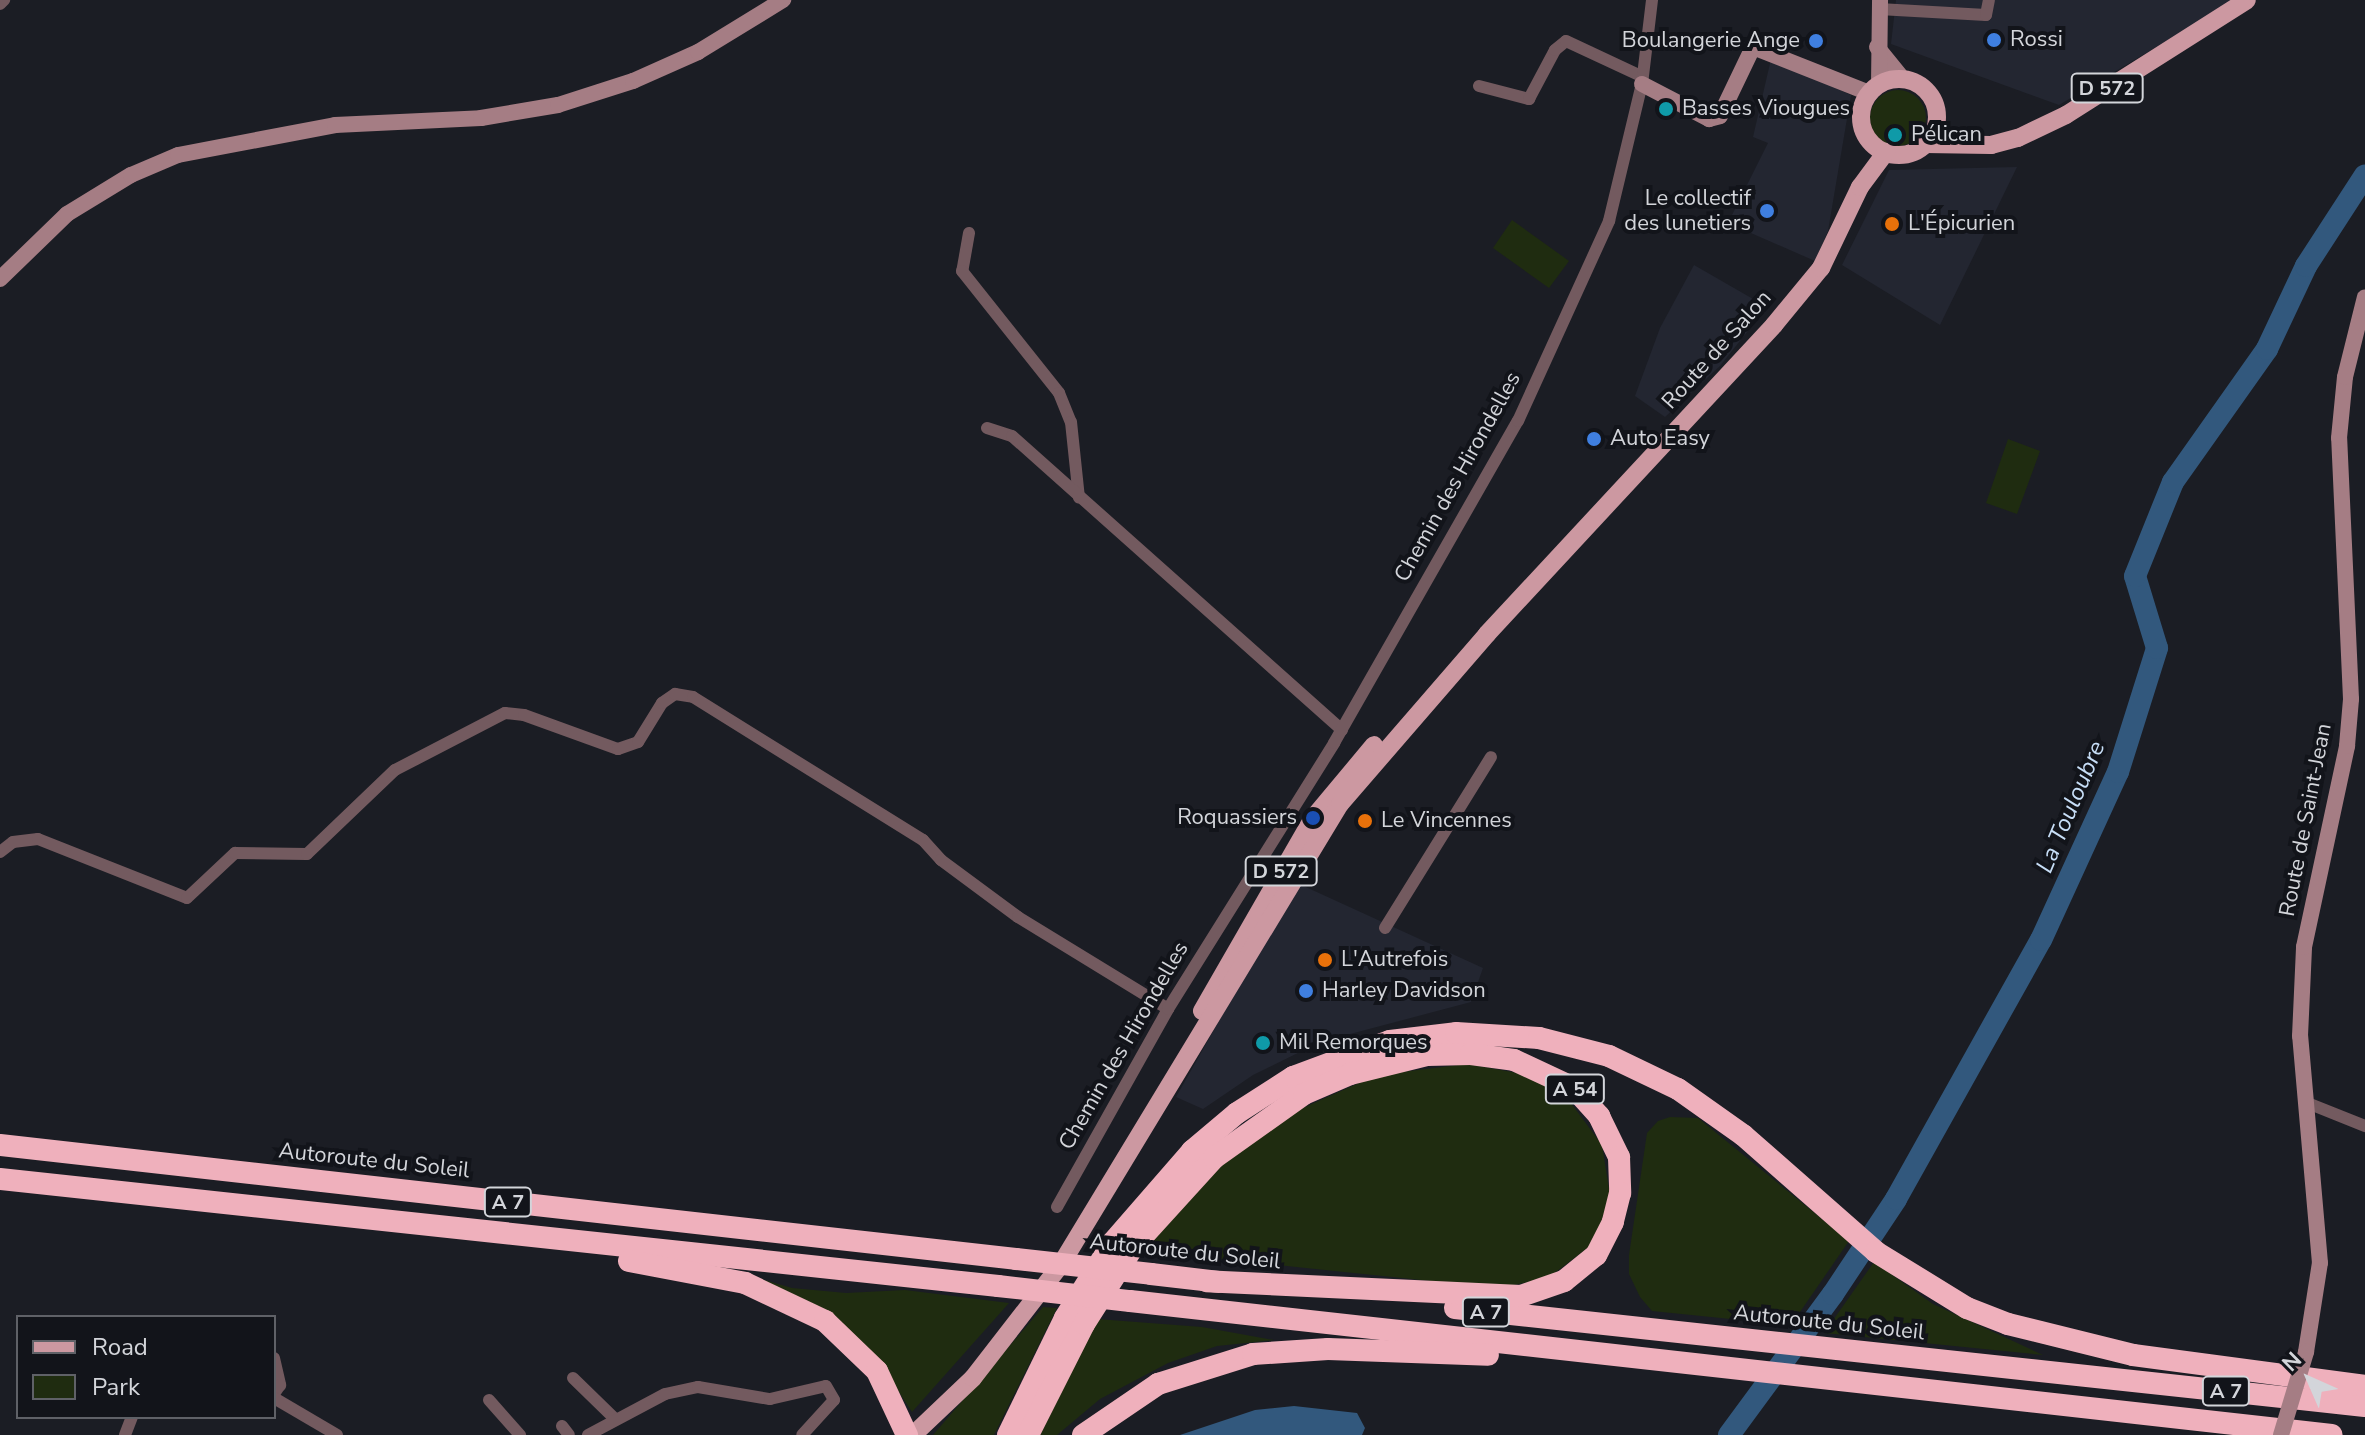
<!DOCTYPE html>
<html>
<head>
<meta charset="utf-8">
<style>
	body { margin:0 }
	#map { position:relative; width:2365px; height:1435px; overflow:hidden; background:#1b1d24; font-family:"Nunito Sans",sans-serif }
	div>[style] { position:absolute }
	[style*='--x'] { left:calc(var(--x)*1px); top:calc(var(--y)*1px); width:calc(var(--w)*1px); rotate:calc(var(--a)*1deg) }
	.built>* { inset:0; background:#232631 }
	.green>* { inset:0; background:#1f2c10 }
	.round { border-radius:50% }
	.water>* { inset:0; background:#32587d }
	.river>* { height:22px; margin:-11px; padding:0 11px; transform-origin:11px; border-radius:11px; background:#32587d }
	.street>* { height:12px; margin:-6px; padding:0 6px; transform-origin:6px; border-radius:6px; background:#735a5f }
	.secondary>* { height:16px; margin:-8px; padding:0 8px; transform-origin:8px; border-radius:8px; background:#a57d84 }
	.primary>* { height:18px; margin:-9px; padding:0 9px; transform-origin:9px; border-radius:9px; background:#cc98a1 }
	.primary>.ring { margin:-9px; padding:0; box-sizing:content-box; background:none; border:18px solid #cc98a1; border-radius:50% }
	.highway>* { height:22px; margin:-11px; padding:0 11px; transform-origin:11px; border-radius:11px; background:#efb0bc }
	.secondary-bridge>* { height:16px; margin:-8px; padding:0 8px; transform-origin:8px; border-radius:8px; background:#a57d84 }
	.highway-bridge>* { height:22px; margin:-11px; padding:0 11px; transform-origin:11px; border-radius:11px; background:#efb0bc }
	.dots>* { width:22px; height:22px; translate:-50% -50%; box-sizing:border-box; border:4px solid #12141a; border-radius:50% }
	span { translate:-50% -50%; white-space:nowrap; text-align:center; line-height:1.15; -webkit-text-stroke:8px #12141a; paint-order:stroke }
	.shield-label span { padding:2px 6px; background:#12141a; border:2px solid; border-radius:6px; -webkit-text-stroke-width:0 }
	.shield-label { font-size:20px; color:#d3d5da; font-weight:700 }
	.poi-label { font-size:22px; color:#d3d5da }
	.left { translate:0 -50%; text-align:left }
	.right { translate:-100% -50%; text-align:right }
	.street-label { font-size:22px; color:#d3d5da }
	.water-label { font-size:24px; color:#c7def7; font-style:italic }
	.legend { position:absolute; left:16px; top:1315px; width:260px; height:104px; box-sizing:border-box; background:#12141a; border:2px solid #5f6167; margin:0; padding:10px 14px; list-style:none; font-size:24px; color:#d3d5da }
	.legend li { display:flex; align-items:center; gap:16px; height:40px }
	.legend b { width:40px; border:2px solid #5f6167 }
	.north { position:absolute; left:2269px; top:1339px; width:80px; height:80px; -webkit-text-stroke:6px #12141a; paint-order:stroke; rotate:315deg; font-size:22px; font-weight:700; line-height:32px; text-align:center; color:#d3d5da }
	.north::after { content:''; display:block; margin:auto; width:28px; height:36px; background:#d3d5da; clip-path:polygon(50% 0,100% 100%,50% 72%,0 100%) }
</style>
</head>
<body>
<div id="map">
	<div class="built">
		<i style="clip-path:polygon(1896px 0,2235px 0,2059px 105px,1891px 44px)"></i>
		<i style="clip-path:polygon(1771px 59px,1851px 95px,1828px 231px,1815px 261px,1728px 223px,1768px 143px,1753px 137px)"></i>
		<i style="clip-path:polygon(2017px 167px,1940px 325px,1842px 265px,1889px 170px)"></i>
		<i style="clip-path:polygon(1694px 265px,1767px 307px,1720px 366px,1665px 417px,1635px 396px,1660px 328px)"></i>
		<i style="clip-path:polygon(1297px 883px,1483px 968px,1471px 1002px,1320px 1042px,1253px 1075px,1203px 1109px,1176px 1097px)"></i>
	</div>
	<div class="green">
		<i class="round" style="left:1870px;top:90px;width:56px;height:56px"></i>
		<i style="clip-path:polygon(1512px 220px,1569px 261px,1549px 288px,1493px 248px)"></i>
		<i style="clip-path:polygon(2008px 439px,2040px 451px,2017px 514px,1986px 503px)"></i>
		<i style="clip-path:polygon(1467px 1064px,1523px 1074px,1565px 1095px,1602px 1145px,1610px 1195px,1601px 1226px,1590px 1246px,1548px 1278px,1499px 1288px,1141px 1251px,1220px 1166px,1287px 1115px,1377px 1075px)"></i>
		<i style="clip-path:polygon(1670px 1117px,1698px 1118px,1849px 1241px,1791px 1325px,1652px 1311px,1640px 1297px,1629px 1274px,1629px 1255px,1647px 1133px,1658px 1121px)"></i>
		<i style="clip-path:polygon(1874px 1262px,1933px 1304px,2043px 1355px,1824px 1333px)"></i>
		<i style="clip-path:polygon(748px 1275px,792px 1288px,846px 1293px,905px 1290px,1009px 1303px,912px 1412px,878px 1360px)"></i>
		<i style="clip-path:polygon(1043px 1307px,1057px 1308px,994px 1435px,933px 1435px)"></i>
		<i style="clip-path:polygon(1097px 1319px,1202px 1327px,1274px 1340px,1217px 1346px,1168px 1363px,1100px 1399px,1057px 1435px,1040px 1435px)"></i>
	</div>
	<div class="water">
		<i style="clip-path:polygon(1294px 1406px,1357px 1413px,1365px 1428px,1362px 1435px,1180px 1435px,1255px 1410px)"></i>
	</div>
	<div class="river">
		<i style="--x:1729;--y:1435;--w:175;--a:-53.6"></i>
		<i style="--x:1833;--y:1294;--w:114;--a:-56.4"></i>
		<i style="--x:1896;--y:1199;--w:297;--a:-60.8"></i>
		<i style="--x:2041;--y:940;--w:185;--a:-65.4"></i>
		<i style="--x:2118;--y:772;--w:130;--a:-72.5"></i>
		<i style="--x:2157;--y:648;--w:75;--a:-107"></i>
		<i style="--x:2135;--y:576;--w:101;--a:-68"></i>
		<i style="--x:2173;--y:482;--w:163;--a:-54.7"></i>
		<i style="--x:2267;--y:349;--w:92;--a:-64.8"></i>
		<i style="--x:2306;--y:266;--w:108;--a:-57"></i>
	</div>
	<div class="street">
		<i style="--x:0;--y:4;--w:6;--a:-45"></i>
		<i style="--x:1879;--y:9;--w:107;--a:3.2"></i>
		<i style="--x:1986;--y:15;--w:15;--a:-79"></i>
		<i style="--x:1479;--y:86;--w:52;--a:14.6"></i>
		<i style="--x:1529;--y:99;--w:55;--a:-62"></i>
		<i style="--x:1555;--y:50;--w:14;--a:-39"></i>
		<i style="--x:1566;--y:41;--w:83;--a:25"></i>
		<i style="--x:969;--y:233;--w:39;--a:100"></i>
		<i style="--x:962;--y:271;--w:156;--a:51.5"></i>
		<i style="--x:1059;--y:393;--w:31;--a:68"></i>
		<i style="--x:1071;--y:422;--w:76;--a:84"></i>
		<i style="--x:987;--y:428;--w:26;--a:18"></i>
		<i style="--x:1012;--y:436;--w:442;--a:41.7"></i>
		<i style="--x:0;--y:852;--w:16;--a:-38"></i>
		<i style="--x:13;--y:842;--w:25;--a:-7"></i>
		<i style="--x:38;--y:839;--w:160;--a:21.6"></i>
		<i style="--x:187;--y:898;--w:66;--a:-43.2"></i>
		<i style="--x:235;--y:853;--w:72;--a:0.8"></i>
		<i style="--x:307;--y:854;--w:122;--a:-43.7"></i>
		<i style="--x:395;--y:770;--w:124;--a:-27.4"></i>
		<i style="--x:505;--y:713;--w:19;--a:6"></i>
		<i style="--x:524;--y:715;--w:100;--a:19.9"></i>
		<i style="--x:618;--y:749;--w:21;--a:-19"></i>
		<i style="--x:638;--y:742;--w:46;--a:-58.4"></i>
		<i style="--x:662;--y:703;--w:16;--a:-35"></i>
		<i style="--x:675;--y:694;--w:18;--a:9"></i>
		<i style="--x:693;--y:697;--w:271;--a:31.9"></i>
		<i style="--x:923;--y:840;--w:27;--a:48"></i>
		<i style="--x:941;--y:860;--w:96;--a:36.5"></i>
		<i style="--x:1018;--y:917;--w:176;--a:31.5"></i>
		<i style="--x:1385;--y:928;--w:201;--a:-58.2"></i>
		<i style="--x:2305;--y:1102;--w:65;--a:21.8"></i>
		<i style="--x:1057;--y:1207;--w:227;--a:-60.7"></i>
		<i style="--x:1168;--y:1009;--w:314;--a:-58"></i>
		<i style="--x:1334;--y:743;--w:371;--a:-60.3"></i>
		<i style="--x:1518;--y:421;--w:220;--a:-65.5"></i>
		<i style="--x:1609;--y:221;--w:141;--a:-76.5"></i>
		<i style="--x:1642;--y:84;--w:85;--a:-83.2"></i>
		<i style="--x:274;--y:1358;--w:28;--a:77"></i>
		<i style="--x:280;--y:1385;--w:11;--a:124"></i>
		<i style="--x:573;--y:1378;--w:57;--a:44.3"></i>
		<i style="--x:274;--y:1398;--w:73;--a:30.4"></i>
		<i style="--x:489;--y:1400;--w:47;--a:48.5"></i>
		<i style="--x:562;--y:1426;--w:11;--a:52"></i>
		<i style="--x:125;--y:1435;--w:19;--a:-69"></i>
		<i style="--x:588;--y:1435;--w:87;--a:-28"></i>
		<i style="--x:665;--y:1394;--w:34;--a:-12"></i>
		<i style="--x:698;--y:1387;--w:73;--a:9.5"></i>
		<i style="--x:770;--y:1399;--w:57;--a:-13.1"></i>
		<i style="--x:826;--y:1386;--w:16;--a:60"></i>
		<i style="--x:834;--y:1400;--w:47;--a:132.4"></i>
	</div>
	<div class="secondary">
		<i style="--x:1877;--y:47;--w:41;--a:50.9"></i>
		<i style="--x:1642;--y:84;--w:76;--a:27.6"></i>
		<i style="--x:1709;--y:119;--w:11;--a:-15"></i>
		<i style="--x:1720;--y:116;--w:76;--a:-64.4"></i>
		<i style="--x:1753;--y:47;--w:125;--a:21.6"></i>
		<i style="--x:1879;--y:85;--w:85;--a:-89.3"></i>
		<i style="--x:0;--y:279;--w:93;--a:-44.1"></i>
		<i style="--x:67;--y:214;--w:75;--a:-31.4"></i>
		<i style="--x:131;--y:175;--w:51;--a:-23.1"></i>
		<i style="--x:178;--y:155;--w:160;--a:-10.8"></i>
		<i style="--x:335;--y:125;--w:146;--a:-2.7"></i>
		<i style="--x:481;--y:118;--w:78;--a:-9.6"></i>
		<i style="--x:558;--y:105;--w:79;--a:-17.7"></i>
		<i style="--x:633;--y:81;--w:71;--a:-24"></i>
		<i style="--x:698;--y:52;--w:100;--a:-31.5"></i>
		<i style="--x:2306;--y:1352;--w:90;--a:-81.1"></i>
		<i style="--x:2320;--y:1263;--w:228;--a:-95"></i>
		<i style="--x:2300;--y:1036;--w:89;--a:-87.4"></i>
		<i style="--x:2304;--y:947;--w:206;--a:-77.9"></i>
		<i style="--x:2347;--y:746;--w:47;--a:-85.1"></i>
		<i style="--x:2351;--y:699;--w:261;--a:-92.6"></i>
		<i style="--x:2339;--y:438;--w:61;--a:-84.4"></i>
		<i style="--x:2345;--y:377;--w:82;--a:-76"></i>
	</div>
	<div class="primary">
		<i class="ring" style="left:1861px;top:79px;width:58px;height:58px"></i>
		<i style="--x:1925;--y:144;--w:66;--a:0.9"></i>
		<i style="--x:1991;--y:145;--w:28;--a:-15"></i>
		<i style="--x:2018;--y:138;--w:53;--a:-25.6"></i>
		<i style="--x:2066;--y:115;--w:214;--a:-32.4"></i>
		<i style="--x:1202;--y:1011;--w:223;--a:-60.1"></i>
		<i style="--x:1313;--y:818;--w:95;--a:-50.1"></i>
		<i style="--x:913;--y:1435;--w:83;--a:-43.5"></i>
		<i style="--x:973;--y:1378;--w:142;--a:-52.2"></i>
		<i style="--x:1060;--y:1266;--w:540;--a:-58.78"></i>
		<i style="--x:1340;--y:804;--w:225;--a:-49.1"></i>
		<i style="--x:1487;--y:634;--w:422;--a:-47.1"></i>
		<i style="--x:1774;--y:325;--w:74;--a:-50.5"></i>
		<i style="--x:1821;--y:268;--w:90;--a:-64.3"></i>
		<i style="--x:1860;--y:187;--w:44;--a:-53.4"></i>
	</div>
	<div class="highway">
		<i style="--x:0;--y:1145;--w:1022;--a:6.4"></i>
		<i style="--x:0;--y:1179;--w:1004;--a:6.12"></i>
		<i style="--x:629;--y:1261;--w:118;--a:10.7"></i>
		<i style="--x:745;--y:1283;--w:89;--a:25.4"></i>
		<i style="--x:825;--y:1321;--w:72;--a:43.9"></i>
		<i style="--x:877;--y:1371;--w:71;--a:64.9"></i>
		<i style="--x:1151;--y:1274;--w:68;--a:6.7"></i>
		<i style="--x:1130;--y:1301;--w:1209;--a:6.36"></i>
		<i style="--x:1455;--y:1308;--w:915;--a:6.15"></i>
		<i style="--x:1008;--y:1435;--w:130;--a:-64"></i>
		<i style="--x:1065;--y:1318;--w:90;--a:-57.7"></i>
		<i style="--x:1113;--y:1242;--w:121;--a:-49"></i>
		<i style="--x:1192;--y:1151;--w:59;--a:-40.2"></i>
		<i style="--x:1237;--y:1113;--w:67;--a:-32.7"></i>
		<i style="--x:1293;--y:1077;--w:103;--a:-20.4"></i>
		<i style="--x:1390;--y:1041;--w:66;--a:-6.9"></i>
		<i style="--x:1456;--y:1033;--w:83;--a:3.4"></i>
		<i style="--x:1539;--y:1038;--w:72;--a:14.4"></i>
		<i style="--x:1609;--y:1056;--w:76;--a:25.6"></i>
		<i style="--x:1678;--y:1089;--w:80;--a:35.3"></i>
		<i style="--x:1743;--y:1135;--w:177;--a:41.3"></i>
		<i style="--x:1876;--y:1252;--w:107;--a:31.6"></i>
		<i style="--x:1967;--y:1308;--w:44;--a:21.3"></i>
		<i style="--x:2008;--y:1324;--w:129;--a:13.9"></i>
		<i style="--x:2133;--y:1355;--w:234;--a:7.6"></i>
		<i style="--x:1028;--y:1435;--w:124;--a:-63.2"></i>
		<i style="--x:1084;--y:1324;--w:91;--a:-57.5"></i>
		<i style="--x:1133;--y:1247;--w:120;--a:-47.7"></i>
		<i style="--x:1214;--y:1158;--w:110;--a:-35.4"></i>
		<i style="--x:1304;--y:1094;--w:50;--a:-23.5"></i>
		<i style="--x:1350;--y:1074;--w:79;--a:-13.9"></i>
		<i style="--x:1427;--y:1055;--w:44;--a:-1.3"></i>
		<i style="--x:1471;--y:1054;--w:43;--a:7.9"></i>
		<i style="--x:1514;--y:1060;--w:66;--a:25"></i>
		<i style="--x:1574;--y:1088;--w:38;--a:48"></i>
		<i style="--x:1599;--y:1116;--w:46;--a:64"></i>
		<i style="--x:1619;--y:1157;--w:36;--a:88"></i>
		<i style="--x:1620;--y:1193;--w:30;--a:104"></i>
		<i style="--x:1613;--y:1222;--w:37;--a:117"></i>
		<i style="--x:1596;--y:1255;--w:41;--a:140.9"></i>
		<i style="--x:1564;--y:1281;--w:46;--a:160.8"></i>
		<i style="--x:1521;--y:1296;--w:315;--a:-177.3"></i>
		<i style="--x:1083;--y:1435;--w:91;--a:-34.2"></i>
		<i style="--x:1158;--y:1384;--w:100;--a:-17.5"></i>
		<i style="--x:1253;--y:1354;--w:75;--a:-3.8"></i>
		<i style="--x:1328;--y:1349;--w:160;--a:2.1"></i>
	</div>
	<div class="secondary-bridge">
		<i style="--x:2281;--y:1435;--w:87;--a:-73.2"></i>
	</div>
	<div class="highway-bridge">
		<i style="--x:1016;--y:1259;--w:136;--a:6.3"></i>
		<i style="--x:998;--y:1286;--w:133;--a:6.5"></i>
	</div>
	<div class="dots">
		<i style="left:1994px;top:40px;background:#3f7fe0"></i>
		<i style="left:1816px;top:41px;background:#3f7fe0"></i>
		<i style="left:1666px;top:109px;background:#0f9aa8"></i>
		<i style="left:1895px;top:135px;background:#0f9aa8"></i>
		<i style="left:1767px;top:211px;background:#3f7fe0"></i>
		<i style="left:1892px;top:224px;background:#e8710a"></i>
		<i style="left:1594px;top:439px;background:#3f7fe0"></i>
		<i style="left:1313px;top:818px;background:#1a4fb4"></i>
		<i style="left:1365px;top:821px;background:#e8710a"></i>
		<i style="left:1325px;top:960px;background:#e8710a"></i>
		<i style="left:1306px;top:991px;background:#3f7fe0"></i>
		<i style="left:1263px;top:1043px;background:#0f9aa8"></i>
	</div>
	<div class="shield-label">
		<span style="left:2107px;top:88px">D 572</span>
		<span style="left:1281px;top:871px">D 572</span>
		<span style="left:1575px;top:1089px">A 54</span>
		<span style="left:508px;top:1202px">A 7</span>
		<span style="left:1486px;top:1312px">A 7</span>
		<span style="left:2226px;top:1391px">A 7</span>
	</div>
	<div class="poi-label">
		<span class="left" style="left:2010px;top:40px">Rossi</span>
		<span class="right" style="left:1800px;top:41px">Boulangerie Ange</span>
		<span class="left" style="left:1682px;top:109px">Basses Viougues</span>
		<span class="left" style="left:1911px;top:135px">Pélican</span>
		<span class="right" style="left:1751px;top:211px">Le collectif<br>des lunetiers</span>
		<span class="left" style="left:1908px;top:224px">L'Épicurien</span>
		<span class="left" style="left:1610px;top:439px">Auto Easy</span>
		<span class="right" style="left:1297px;top:818px">Roquassiers</span>
		<span class="left" style="left:1381px;top:821px">Le Vincennes</span>
		<span class="left" style="left:1341px;top:960px">L'Autrefois</span>
		<span class="left" style="left:1322px;top:991px">Harley Davidson</span>
		<span class="left" style="left:1279px;top:1043px">Mil Remorques</span>
	</div>
	<div class="street-label">
		<span style="left:1717px;top:350px;rotate:-48deg">Route de Salon</span>
		<span style="left:1458px;top:477px;rotate:-61deg">Chemin des Hirondelles</span>
		<span style="left:2306px;top:820px;rotate:-79deg">Route de Saint-Jean</span>
		<span style="left:1124px;top:1046px;rotate:-60deg">Chemin des Hirondelles</span>
		<span style="left:374px;top:1161px;rotate:6deg">Autoroute du Soleil</span>
		<span style="left:1185px;top:1252px;rotate:6deg">Autoroute du Soleil</span>
		<span style="left:1829px;top:1323px;rotate:6deg">Autoroute du Soleil</span>
	</div>
	<div class="water-label">
		<span style="left:2071px;top:807px;rotate:-67deg">La Touloubre</span>
	</div>
	<ul class="legend">
	<li><b style="height:10px;background:#cc98a1"></b>Road</li>
	<li><b style="height:22px;background:#1f2c10"></b>Park</li>
	</ul>
	<div class="north">N</div>
</div>
</body>
</html>
